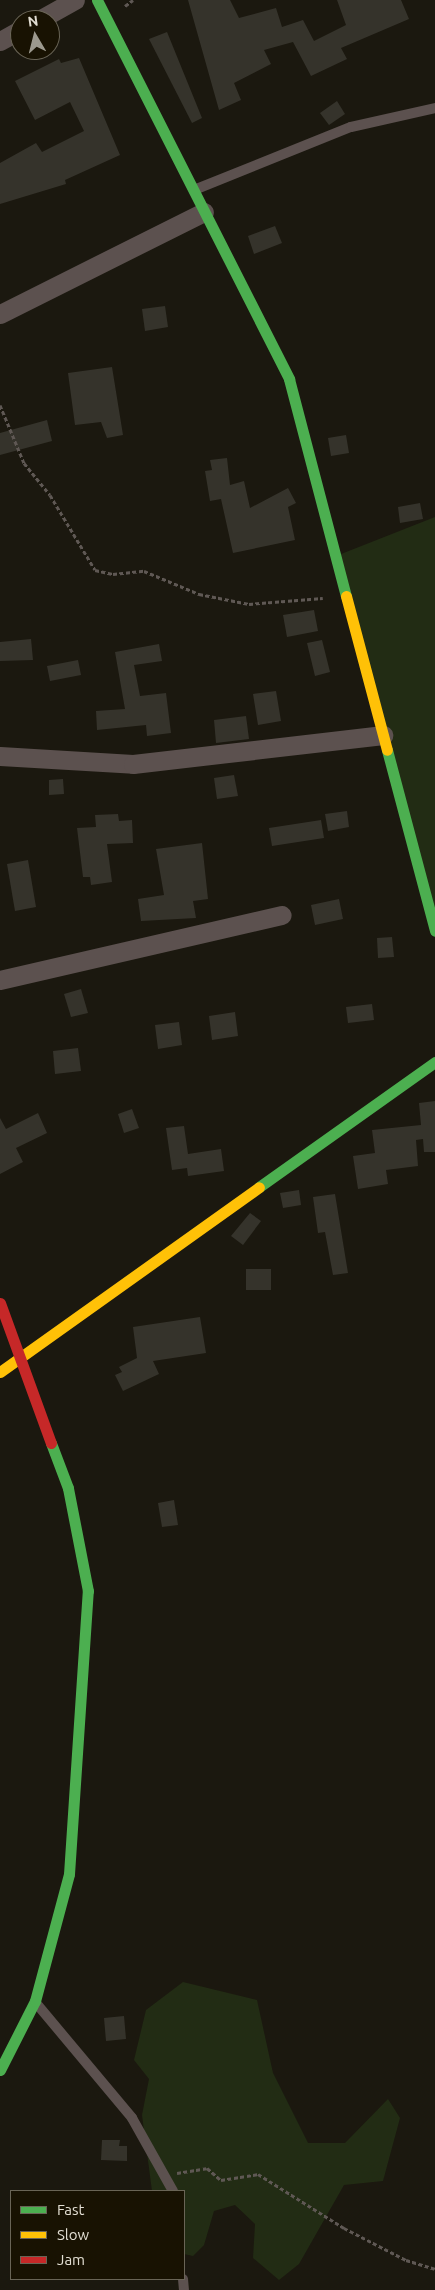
<!DOCTYPE html>
<html>
<head>
<meta charset="utf-8">
<style>
	body { margin:0 }
	#map { position:relative; width:435px; height:2290px; overflow:hidden; background:#1b180f; font-family:Ubuntu,sans-serif }
	div>[style] { position:absolute }
	[style*='--x'] { left:calc(var(--x)*1px); top:calc(var(--y)*1px); width:calc(var(--w)*1px); rotate:calc(var(--a)*1deg) }
	.green>* { inset:0; background:#222c14 }
	.building>* { inset:0; background:#35332b }
	.path>* { height:3px; margin-top:-1.5px; transform-origin:0; background:repeating-linear-gradient(90deg,#5f5854 0 4px,transparent 0 6.5px) }
	.lane>* { height:10px; margin:-5px; padding:0 5px; transform-origin:5px; border-radius:5px; background:#5c514f }
	.street>* { height:19px; margin:-9.5px; padding:0 9.5px; transform-origin:9.5px; border-radius:9.5px; background:#5c514f }
	.fast>* { height:11px; margin:-5.5px; padding:0 5.5px; transform-origin:5.5px; border-radius:5.5px; background:#4caf50 }
	.slow>* { height:11px; margin:-5.5px; padding:0 5.5px; transform-origin:5.5px; border-radius:5.5px; background:#ffc107 }
	.jam>* { height:11px; margin:-5.5px; padding:0 5.5px; transform-origin:5.5px; border-radius:5.5px; background:#c62828 }
	span { translate:-50% -50%; white-space:nowrap; text-align:center; line-height:1.15; -webkit-text-stroke:4.5px #181202; paint-order:stroke }
	.legend { position:absolute; left:10px; top:2190px; width:175px; height:90px; box-sizing:border-box; background:#181202; border:1px solid #696456; margin:0; padding:6px 9px; list-style:none; font-size:15px; color:#e2ded3 }
	.legend li { display:flex; align-items:center; gap:10px; height:25px }
	.legend b { width:25px; border:1px solid #696456 }
	.north { position:absolute; left:10px; top:10px; width:50px; height:50px; box-sizing:border-box; background:#181202; border:1px solid #696456; border-radius:50%; rotate:352deg; font-size:14px; font-weight:700; line-height:20px; text-align:center; color:#e2ded3 }
	.north::after { content:''; display:block; margin:auto; width:18px; height:22px; background:#9c998e; clip-path:polygon(50% 0,100% 100%,50% 72%,0 100%) }
</style>
</head>
<body>
<div id="map">
	<div class="green">
		<i style="clip-path:polygon(435px 517px,435px 931px,336px 556px)"></i>
		<i style="clip-path:polygon(183px 1982px,257px 2000px,273px 2073px,308px 2143px,345px 2143px,388px 2099px,400px 2118px,383px 2181px,344px 2185px,299px 2264px,279px 2280px,253px 2258px,255px 2224px,235px 2205px,214px 2211px,204px 2245px,193px 2256px,184px 2254px,184px 2191px,152px 2191px,142px 2115px,149px 2079px,134px 2060px,146px 2010px)"></i>
	</div>
	<div class="building">
		<i style="clip-path:polygon(188px 0,230px 0,239px 18px,276px 8px,282px 27px,303px 20px,314px 41px,346px 25px,337px 0,401px 0,409px 19px,341px 48px,347px 59px,311px 76px,293px 42px,264px 50px,271px 64px,234px 83px,241px 100px,219px 110px)"></i>
		<i style="clip-path:polygon(167px 32px,202px 118px,192px 123px,149px 39px)"></i>
		<i style="clip-path:polygon(79px 58px,120px 155px,65px 180px,66px 184px,0 204px,0 163px,36px 143px,42px 152px,84px 131px,70px 102px,35px 120px,15px 81px,59px 59px,61px 63px)"></i>
		<i style="clip-path:polygon(337px 101px,345px 114px,329px 125px,320px 113px)"></i>
		<i style="clip-path:polygon(275px 226px,282px 243px,254px 254px,248px 236px)"></i>
		<i style="clip-path:polygon(165px 306px,168px 327px,145px 331px,142px 309px)"></i>
		<i style="clip-path:polygon(112px 367px,123px 435px,107px 438px,101px 422px,75px 425px,68px 373px)"></i>
		<i style="clip-path:polygon(47px 420px,52px 441px,0 455px,0 433px)"></i>
		<i style="clip-path:polygon(346px 435px,349px 453px,331px 456px,328px 438px)"></i>
		<i style="clip-path:polygon(227px 458px,230px 485px,244px 481px,250px 508px,288px 488px,296px 503px,288px 507px,295px 540px,233px 553px,221px 499px,210px 501px,205px 471px,212px 470px,210px 460px)"></i>
		<i style="clip-path:polygon(420px 503px,423px 519px,400px 523px,398px 507px)"></i>
		<i style="clip-path:polygon(314px 610px,318px 631px,287px 637px,283px 615px)"></i>
		<i style="clip-path:polygon(31px 639px,33px 660px,0 661px,0 642px)"></i>
		<i style="clip-path:polygon(322px 640px,330px 672px,315px 676px,307px 643px)"></i>
		<i style="clip-path:polygon(159px 644px,162px 661px,134px 665px,140px 696px,166px 693px,171px 733px,147px 736px,146px 725px,97px 730px,96px 711px,125px 709px,115px 652px)"></i>
		<i style="clip-path:polygon(78px 660px,81px 675px,50px 681px,47px 666px)"></i>
		<i style="clip-path:polygon(276px 691px,281px 721px,258px 725px,253px 694px)"></i>
		<i style="clip-path:polygon(246px 716px,249px 739px,216px 743px,214px 720px)"></i>
		<i style="clip-path:polygon(234px 775px,238px 796px,217px 799px,214px 778px)"></i>
		<i style="clip-path:polygon(63px 779px,64px 794px,49px 795px,49px 780px)"></i>
		<i style="clip-path:polygon(347px 811px,349px 827px,328px 831px,325px 814px)"></i>
		<i style="clip-path:polygon(118px 814px,119px 821px,132px 820px,133px 843px,107px 844px,112px 882px,91px 885px,90px 877px,83px 877px,77px 828px,96px 827px,95px 815px)"></i>
		<i style="clip-path:polygon(321px 820px,324px 838px,272px 846px,269px 828px)"></i>
		<i style="clip-path:polygon(202px 843px,208px 899px,193px 901px,196px 918px,141px 921px,138px 899px,164px 895px,156px 849px)"></i>
		<i style="clip-path:polygon(28px 860px,36px 907px,15px 911px,7px 864px)"></i>
		<i style="clip-path:polygon(339px 899px,343px 919px,315px 925px,311px 905px)"></i>
		<i style="clip-path:polygon(392px 937px,394px 957px,378px 958px,377px 938px)"></i>
		<i style="clip-path:polygon(81px 989px,88px 1013px,71px 1017px,64px 994px)"></i>
		<i style="clip-path:polygon(372px 1004px,374px 1020px,348px 1023px,346px 1007px)"></i>
		<i style="clip-path:polygon(235px 1012px,238px 1036px,212px 1040px,209px 1016px)"></i>
		<i style="clip-path:polygon(179px 1022px,182px 1045px,158px 1049px,155px 1025px)"></i>
		<i style="clip-path:polygon(78px 1048px,81px 1071px,55px 1074px,53px 1051px)"></i>
		<i style="clip-path:polygon(435px 1101px,435px 1152px,424px 1152px,423px 1139px,416px 1140px,418px 1166px,386px 1170px,388px 1184px,358px 1189px,353px 1156px,375px 1153px,372px 1130px,421px 1125px,419px 1103px)"></i>
		<i style="clip-path:polygon(132px 1109px,139px 1128px,124px 1133px,118px 1114px)"></i>
		<i style="clip-path:polygon(38px 1113px,47px 1133px,16px 1148px,23px 1162px,0 1174px,0 1118px,6px 1129px)"></i>
		<i style="clip-path:polygon(184px 1126px,188px 1154px,221px 1149px,224px 1171px,188px 1176px,187px 1168px,172px 1170px,166px 1128px)"></i>
		<i style="clip-path:polygon(299px 1190px,301px 1205px,283px 1208px,280px 1193px)"></i>
		<i style="clip-path:polygon(335px 1194px,348px 1273px,333px 1275px,325px 1232px,318px 1233px,313px 1197px)"></i>
		<i style="clip-path:polygon(250px 1213px,261px 1221px,243px 1245px,231px 1236px)"></i>
		<i style="clip-path:polygon(246px 1269px,271px 1269px,271px 1290px,246px 1290px)"></i>
		<i style="clip-path:polygon(200px 1317px,206px 1353px,153px 1361px,159px 1374px,123px 1391px,115px 1375px,122px 1372px,119px 1367px,137px 1358px,133px 1327px)"></i>
		<i style="clip-path:polygon(174px 1500px,178px 1525px,162px 1527px,158px 1503px)"></i>
		<i style="clip-path:polygon(124px 2016px,126px 2039px,106px 2041px,104px 2018px)"></i>
		<i style="clip-path:polygon(102px 2140px,120px 2140px,119px 2146px,127px 2146px,127px 2161px,101px 2160px)"></i>
	</div>
	<div class="path">
		<i style="--x:125;--y:6;--w:10;--a:-37"></i>
		<i style="--x:0;--y:405;--w:63;--a:67.5"></i>
		<i style="--x:24;--y:463;--w:41;--a:50.9"></i>
		<i style="--x:50;--y:495;--w:87;--a:59"></i>
		<i style="--x:95;--y:570;--w:18;--a:13"></i>
		<i style="--x:113;--y:574;--w:31;--a:-6"></i>
		<i style="--x:144;--y:571;--w:60;--a:22.7"></i>
		<i style="--x:199;--y:594;--w:51;--a:11.3"></i>
		<i style="--x:249;--y:604;--w:74;--a:-4.6"></i>
		<i style="--x:177;--y:2173;--w:30;--a:-9"></i>
		<i style="--x:207;--y:2168;--w:18;--a:41"></i>
		<i style="--x:221;--y:2180;--w:37;--a:-9"></i>
		<i style="--x:258;--y:2174;--w:102;--a:32.1"></i>
		<i style="--x:344;--y:2228;--w:70;--a:27.3"></i>
		<i style="--x:406;--y:2260;--w:30;--a:17"></i>
	</div>
	<div class="lane">
		<i style="--x:194;--y:190;--w:169;--a:-21.9"></i>
		<i style="--x:351;--y:127;--w:86;--a:-12.7"></i>
		<i style="--x:36;--y:2003;--w:150;--a:50.1"></i>
		<i style="--x:132;--y:2118;--w:84;--a:60.7"></i>
		<i style="--x:183;--y:2279;--w:11;--a:85"></i>
	</div>
	<div class="street">
		<i style="--x:39;--y:20;--w:41;--a:-29.1"></i>
		<i style="--x:0;--y:41;--w:23;--a:-29"></i>
		<i style="--x:0;--y:314;--w:228;--a:-26.6"></i>
		<i style="--x:0;--y:756;--w:133;--a:3.4"></i>
		<i style="--x:133;--y:764;--w:252;--a:-6.6"></i>
		<i style="--x:0;--y:980;--w:289;--a:-13"></i>
	</div>
	<div class="fast">
		<i style="--x:97;--y:0;--w:425;--a:63.1"></i>
		<i style="--x:289;--y:379;--w:224;--a:75.3"></i>
		<i style="--x:387;--y:750;--w:187;--a:75.1"></i>
		<i style="--x:259;--y:1187;--w:216;--a:-35.4"></i>
		<i style="--x:0;--y:2070;--w:77;--a:-63.1"></i>
		<i style="--x:35;--y:2001;--w:131;--a:-75"></i>
		<i style="--x:69;--y:1874;--w:284;--a:-86.2"></i>
		<i style="--x:88;--y:1591;--w:105;--a:-101"></i>
		<i style="--x:68;--y:1488;--w:48;--a:-110.7"></i>
	</div>
	<div class="slow">
		<i style="--x:346;--y:596;--w:159;--a:75.1"></i>
		<i style="--x:0;--y:1372;--w:318;--a:-35.5"></i>
	</div>
	<div class="jam">
		<i style="--x:0;--y:1303;--w:149;--a:70"></i>
	</div>
	<ul class="legend">
	<li><b style="height:6px;background:#4caf50"></b>Fast</li>
	<li><b style="height:6px;background:#ffc107"></b>Slow</li>
	<li><b style="height:6px;background:#c62828"></b>Jam</li>
	</ul>
	<div class="north">N</div>
</div>
</body>
</html>
